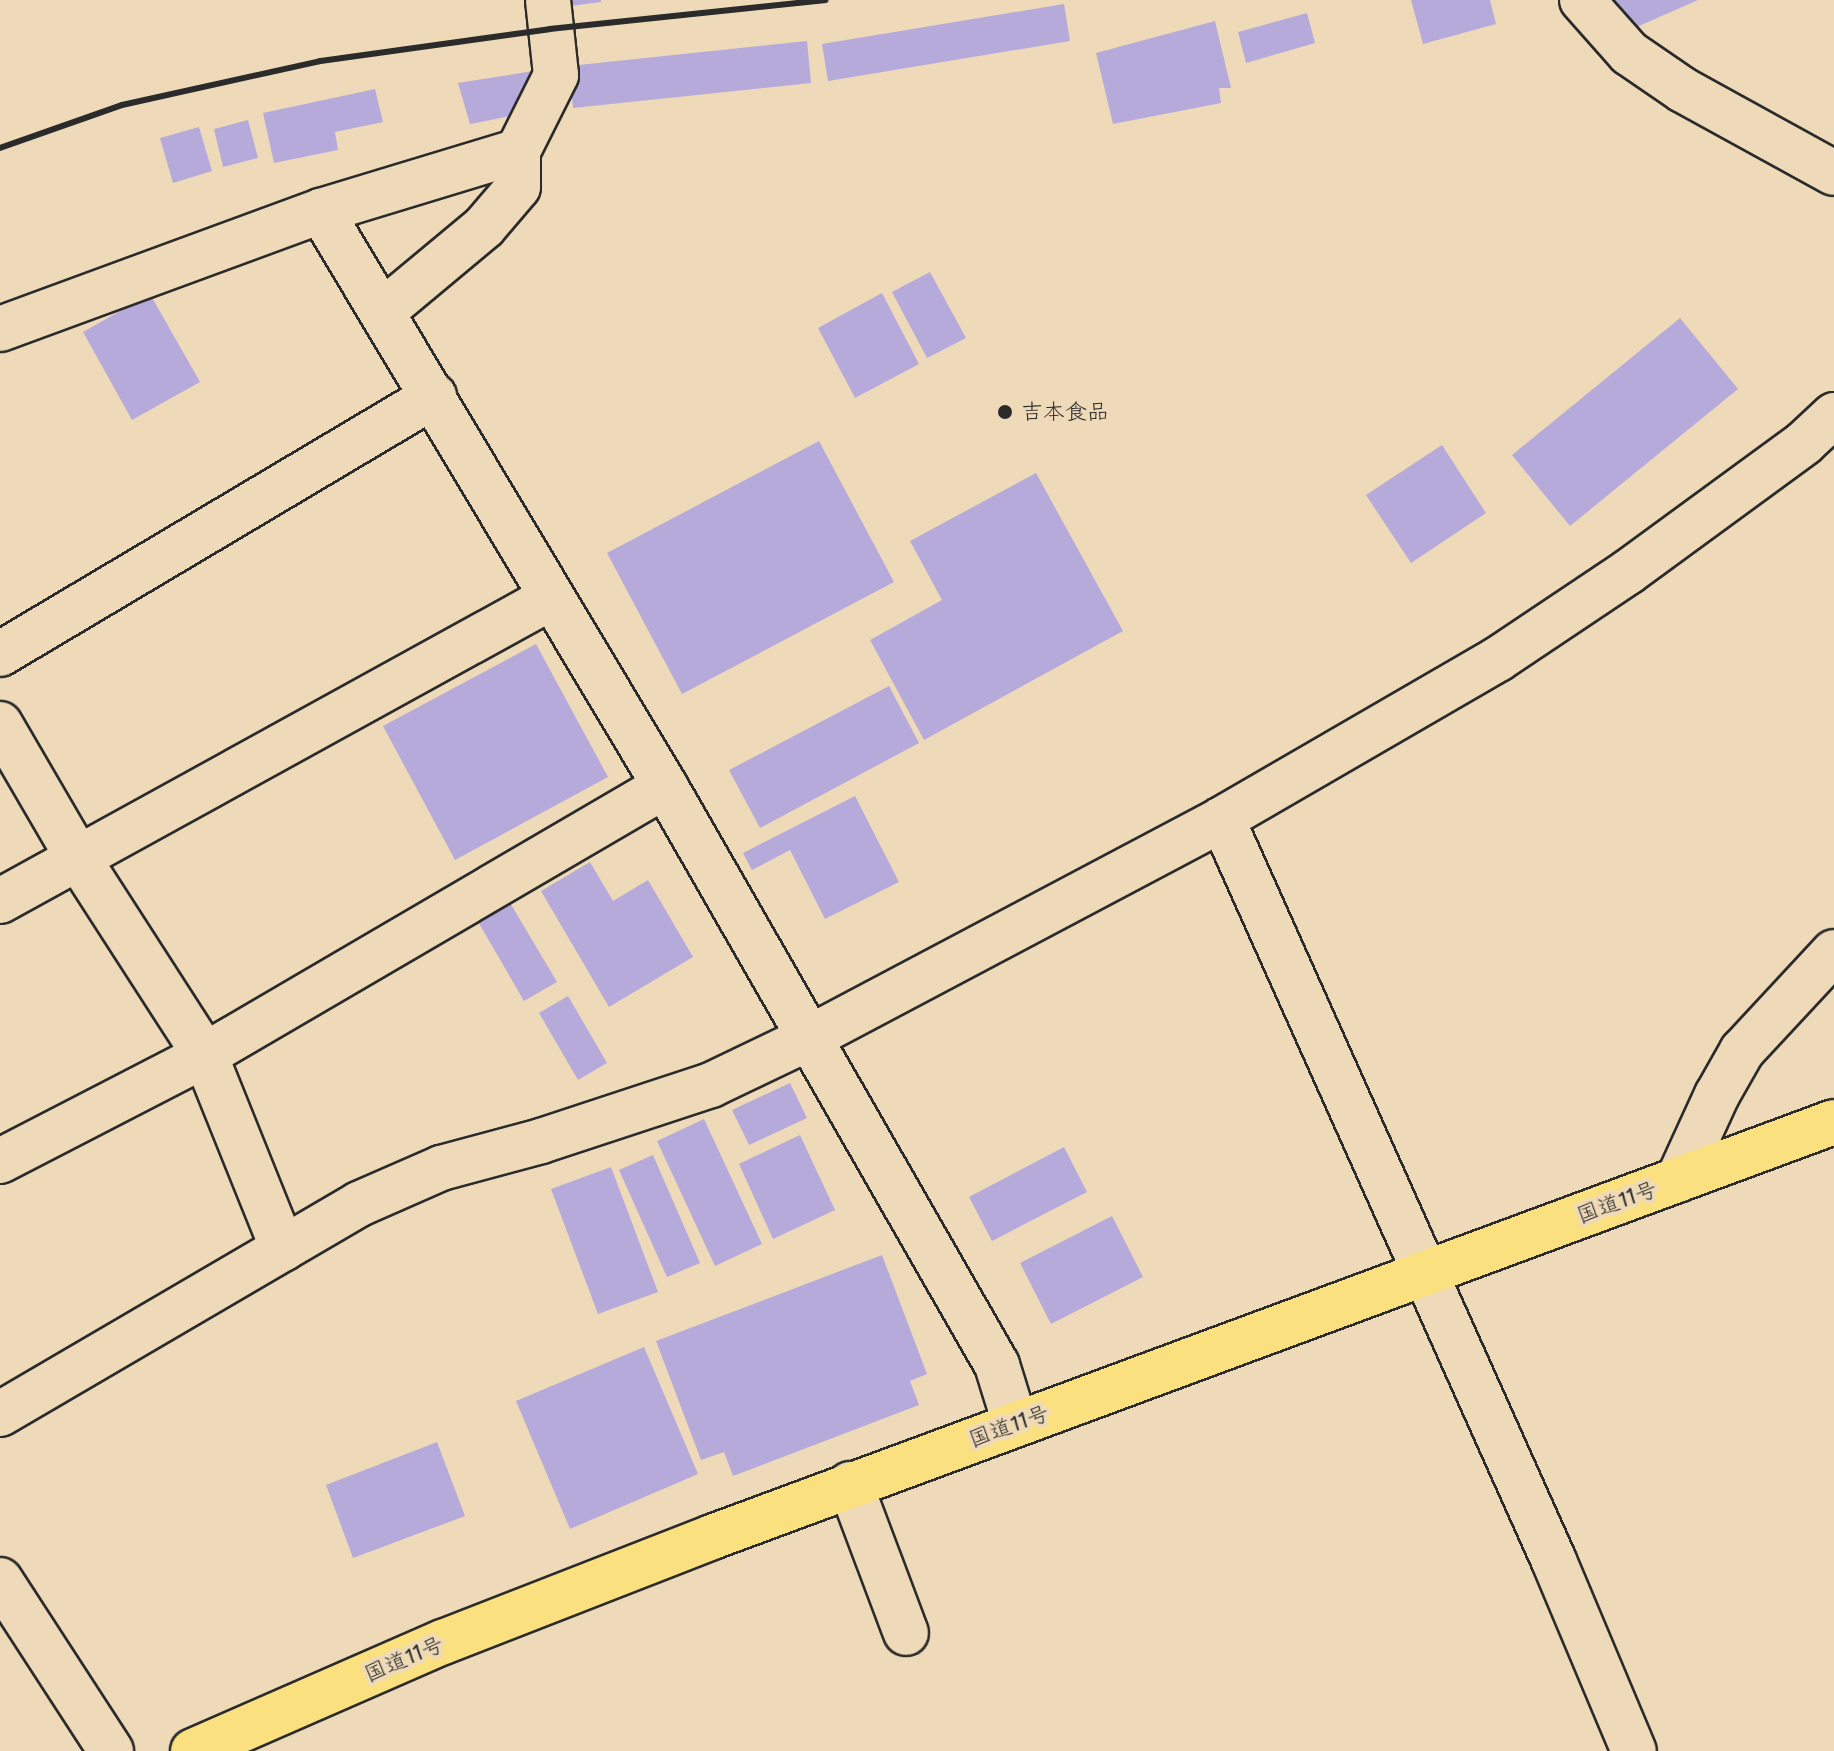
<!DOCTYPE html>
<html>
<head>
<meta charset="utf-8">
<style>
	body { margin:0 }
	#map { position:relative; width:1834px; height:1751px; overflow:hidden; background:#eedab8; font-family:"Shantell Sans","Klee One",sans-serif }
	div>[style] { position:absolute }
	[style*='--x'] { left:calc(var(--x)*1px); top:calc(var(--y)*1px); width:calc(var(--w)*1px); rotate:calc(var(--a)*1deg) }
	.building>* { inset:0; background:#b6aadb }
	.roads { filter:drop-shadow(2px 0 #2b2b2b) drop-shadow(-2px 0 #2b2b2b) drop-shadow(0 2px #2b2b2b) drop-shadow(0 -2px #2b2b2b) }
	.street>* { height:44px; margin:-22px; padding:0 22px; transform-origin:22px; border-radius:22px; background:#eedab8 }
	.secondary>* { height:44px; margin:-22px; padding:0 22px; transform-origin:22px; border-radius:22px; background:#eedab8 }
	.highway>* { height:44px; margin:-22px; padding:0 22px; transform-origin:22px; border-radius:22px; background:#fbe080 }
	.rail>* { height:6px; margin:-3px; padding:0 3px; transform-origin:3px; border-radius:3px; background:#2b2b2b }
	.dots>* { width:22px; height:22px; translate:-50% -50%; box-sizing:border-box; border:4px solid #eedab8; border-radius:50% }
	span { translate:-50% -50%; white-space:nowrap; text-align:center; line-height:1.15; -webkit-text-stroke:8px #eedab8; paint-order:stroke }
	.poi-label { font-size:22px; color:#2b2b2b }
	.left { translate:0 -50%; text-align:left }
	.street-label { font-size:22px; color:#2b2b2b }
</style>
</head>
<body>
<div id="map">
	<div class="building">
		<i style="clip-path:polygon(570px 0,601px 0,601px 2px,571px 6px)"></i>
		<i style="clip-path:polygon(1411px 0,1490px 0,1496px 24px,1423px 44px)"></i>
		<i style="clip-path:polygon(1607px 0,1698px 0,1621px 34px)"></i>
		<i style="clip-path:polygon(1064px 4px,1070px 41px,828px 81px,822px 44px)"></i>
		<i style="clip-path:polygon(1307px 13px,1315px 43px,1246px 63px,1238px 32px)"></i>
		<i style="clip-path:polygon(1215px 21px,1231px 88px,1219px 88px,1221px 103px,1113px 124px,1096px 53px)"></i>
		<i style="clip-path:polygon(807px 41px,811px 83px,573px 108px,569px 66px)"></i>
		<i style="clip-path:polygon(534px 71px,516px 115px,470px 124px,458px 83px)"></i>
		<i style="clip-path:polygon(375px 89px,383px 122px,335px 132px,338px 150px,274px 163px,263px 113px)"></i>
		<i style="clip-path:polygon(248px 120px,258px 158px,223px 167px,214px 129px)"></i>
		<i style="clip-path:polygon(199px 127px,212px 171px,173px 183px,160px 138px)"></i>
		<i style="clip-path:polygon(930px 272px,966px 338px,927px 358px,892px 292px)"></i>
		<i style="clip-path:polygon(882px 293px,919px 364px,855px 398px,818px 328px)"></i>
		<i style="clip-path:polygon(150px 294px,200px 382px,132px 420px,83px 332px)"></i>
		<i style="clip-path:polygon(1680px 318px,1738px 389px,1570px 526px,1512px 455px)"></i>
		<i style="clip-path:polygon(819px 441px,894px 582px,682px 694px,607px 553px)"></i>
		<i style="clip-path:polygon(1442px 445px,1486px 513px,1411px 563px,1366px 495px)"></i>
		<i style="clip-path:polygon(1036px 473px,1123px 631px,924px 740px,870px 640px,942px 600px,910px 541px)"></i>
		<i style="clip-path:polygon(536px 644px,608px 777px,455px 860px,383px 726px)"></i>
		<i style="clip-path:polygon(889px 686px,919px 743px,760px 828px,729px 770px)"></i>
		<i style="clip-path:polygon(855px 796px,899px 882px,825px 919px,790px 850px,752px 870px,743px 853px)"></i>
		<i style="clip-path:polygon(590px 862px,613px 901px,648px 880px,693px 957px,609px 1007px,541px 891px)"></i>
		<i style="clip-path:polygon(509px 901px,557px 982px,524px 1001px,477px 920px)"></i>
		<i style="clip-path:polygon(568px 996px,607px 1063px,578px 1080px,539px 1013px)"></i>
		<i style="clip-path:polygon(790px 1083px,807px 1118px,749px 1145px,732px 1110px)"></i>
		<i style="clip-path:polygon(704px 1119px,762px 1244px,715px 1266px,657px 1141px)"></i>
		<i style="clip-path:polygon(800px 1135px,835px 1210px,773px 1239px,739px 1164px)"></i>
		<i style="clip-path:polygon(1064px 1147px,1087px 1192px,992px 1241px,969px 1197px)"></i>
		<i style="clip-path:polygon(653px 1155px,700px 1263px,667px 1277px,619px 1170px)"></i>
		<i style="clip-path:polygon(611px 1167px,658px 1292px,598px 1314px,551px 1189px)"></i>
		<i style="clip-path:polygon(1112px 1216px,1143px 1277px,1051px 1324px,1020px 1263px)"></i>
		<i style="clip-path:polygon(882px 1255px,927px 1374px,910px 1381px,919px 1405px,733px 1476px,724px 1452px,701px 1460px,656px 1341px)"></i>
		<i style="clip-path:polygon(644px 1347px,698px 1474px,570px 1529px,516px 1401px)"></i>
		<i style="clip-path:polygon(437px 1442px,465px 1516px,353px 1558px,326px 1485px)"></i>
	</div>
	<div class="roads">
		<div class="street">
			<i style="--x:1582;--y:0;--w:71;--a:48.4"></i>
			<i style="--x:1629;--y:53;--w:65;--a:34.4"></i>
			<i style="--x:1683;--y:90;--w:172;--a:28.8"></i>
			<i style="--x:382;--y:312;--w:133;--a:-39.8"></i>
			<i style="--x:484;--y:227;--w:52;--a:-49.6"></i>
			<i style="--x:518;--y:187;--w:36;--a:-90"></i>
			<i style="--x:518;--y:151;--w:85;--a:-63.4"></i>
			<i style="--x:556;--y:75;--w:75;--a:-96.1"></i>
			<i style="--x:0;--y:654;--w:505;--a:-30.73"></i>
			<i style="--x:0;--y:724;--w:155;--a:59.8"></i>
			<i style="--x:78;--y:858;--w:234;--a:57.2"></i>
			<i style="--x:205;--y:1055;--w:209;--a:68.1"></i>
			<i style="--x:1222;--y:819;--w:813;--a:65.89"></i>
			<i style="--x:1554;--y:1561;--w:206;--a:67.2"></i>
			<i style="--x:0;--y:901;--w:630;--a:-28.84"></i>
			<i style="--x:0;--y:1161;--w:231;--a:-27.3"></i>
			<i style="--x:205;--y:1055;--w:533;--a:-30.32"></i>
			<i style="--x:1678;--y:1180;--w:94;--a:-65.4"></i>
			<i style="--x:1717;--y:1095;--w:51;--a:-60.4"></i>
			<i style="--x:1742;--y:1051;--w:135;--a:-47.1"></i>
			<i style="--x:0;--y:1414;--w:416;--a:-30.3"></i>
			<i style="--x:359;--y:1204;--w:90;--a:-23.7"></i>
			<i style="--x:441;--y:1168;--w:104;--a:-15.1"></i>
			<i style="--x:541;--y:1141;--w:179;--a:-18.2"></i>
			<i style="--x:711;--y:1085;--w:109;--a:-25.6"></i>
			<i style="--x:809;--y:1038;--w:467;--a:-27.9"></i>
			<i style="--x:1222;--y:819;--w:319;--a:-30.1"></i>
			<i style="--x:1498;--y:659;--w:156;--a:-33.8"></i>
			<i style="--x:1628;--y:572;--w:218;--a:-36.2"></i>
			<i style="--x:1804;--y:443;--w:41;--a:-43"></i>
			<i style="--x:850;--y:1484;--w:159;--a:69.4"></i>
		</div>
		<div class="secondary">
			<i style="--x:321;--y:211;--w:670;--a:59.11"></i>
			<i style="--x:665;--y:786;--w:667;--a:60.17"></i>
			<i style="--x:997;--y:1365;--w:61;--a:72.8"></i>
			<i style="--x:0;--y:329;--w:342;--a:-20.2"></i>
			<i style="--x:321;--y:211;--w:206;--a:-16.9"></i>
			<i style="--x:0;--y:1580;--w:204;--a:57"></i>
		</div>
		<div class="highway">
			<i style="--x:193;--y:1751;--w:273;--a:-23.6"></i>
			<i style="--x:443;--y:1642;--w:289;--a:-21.3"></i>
			<i style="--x:712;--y:1537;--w:1196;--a:-20.3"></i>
		</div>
	</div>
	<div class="rail">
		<i style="--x:0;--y:148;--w:129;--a:-19.4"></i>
		<i style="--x:122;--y:105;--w:203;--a:-12.5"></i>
		<i style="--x:320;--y:61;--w:232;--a:-7.9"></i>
		<i style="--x:550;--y:29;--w:277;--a:-6"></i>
	</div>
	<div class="dots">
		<i style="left:1005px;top:412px;background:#2b2b2b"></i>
	</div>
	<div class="poi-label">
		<span class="left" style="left:1021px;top:412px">吉本食品</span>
	</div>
	<div class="street-label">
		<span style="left:1617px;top:1202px;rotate:-20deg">国道11号</span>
		<span style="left:1009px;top:1426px;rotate:-20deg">国道11号</span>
		<span style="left:404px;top:1659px;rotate:-23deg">国道11号</span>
	</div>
</div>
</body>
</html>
